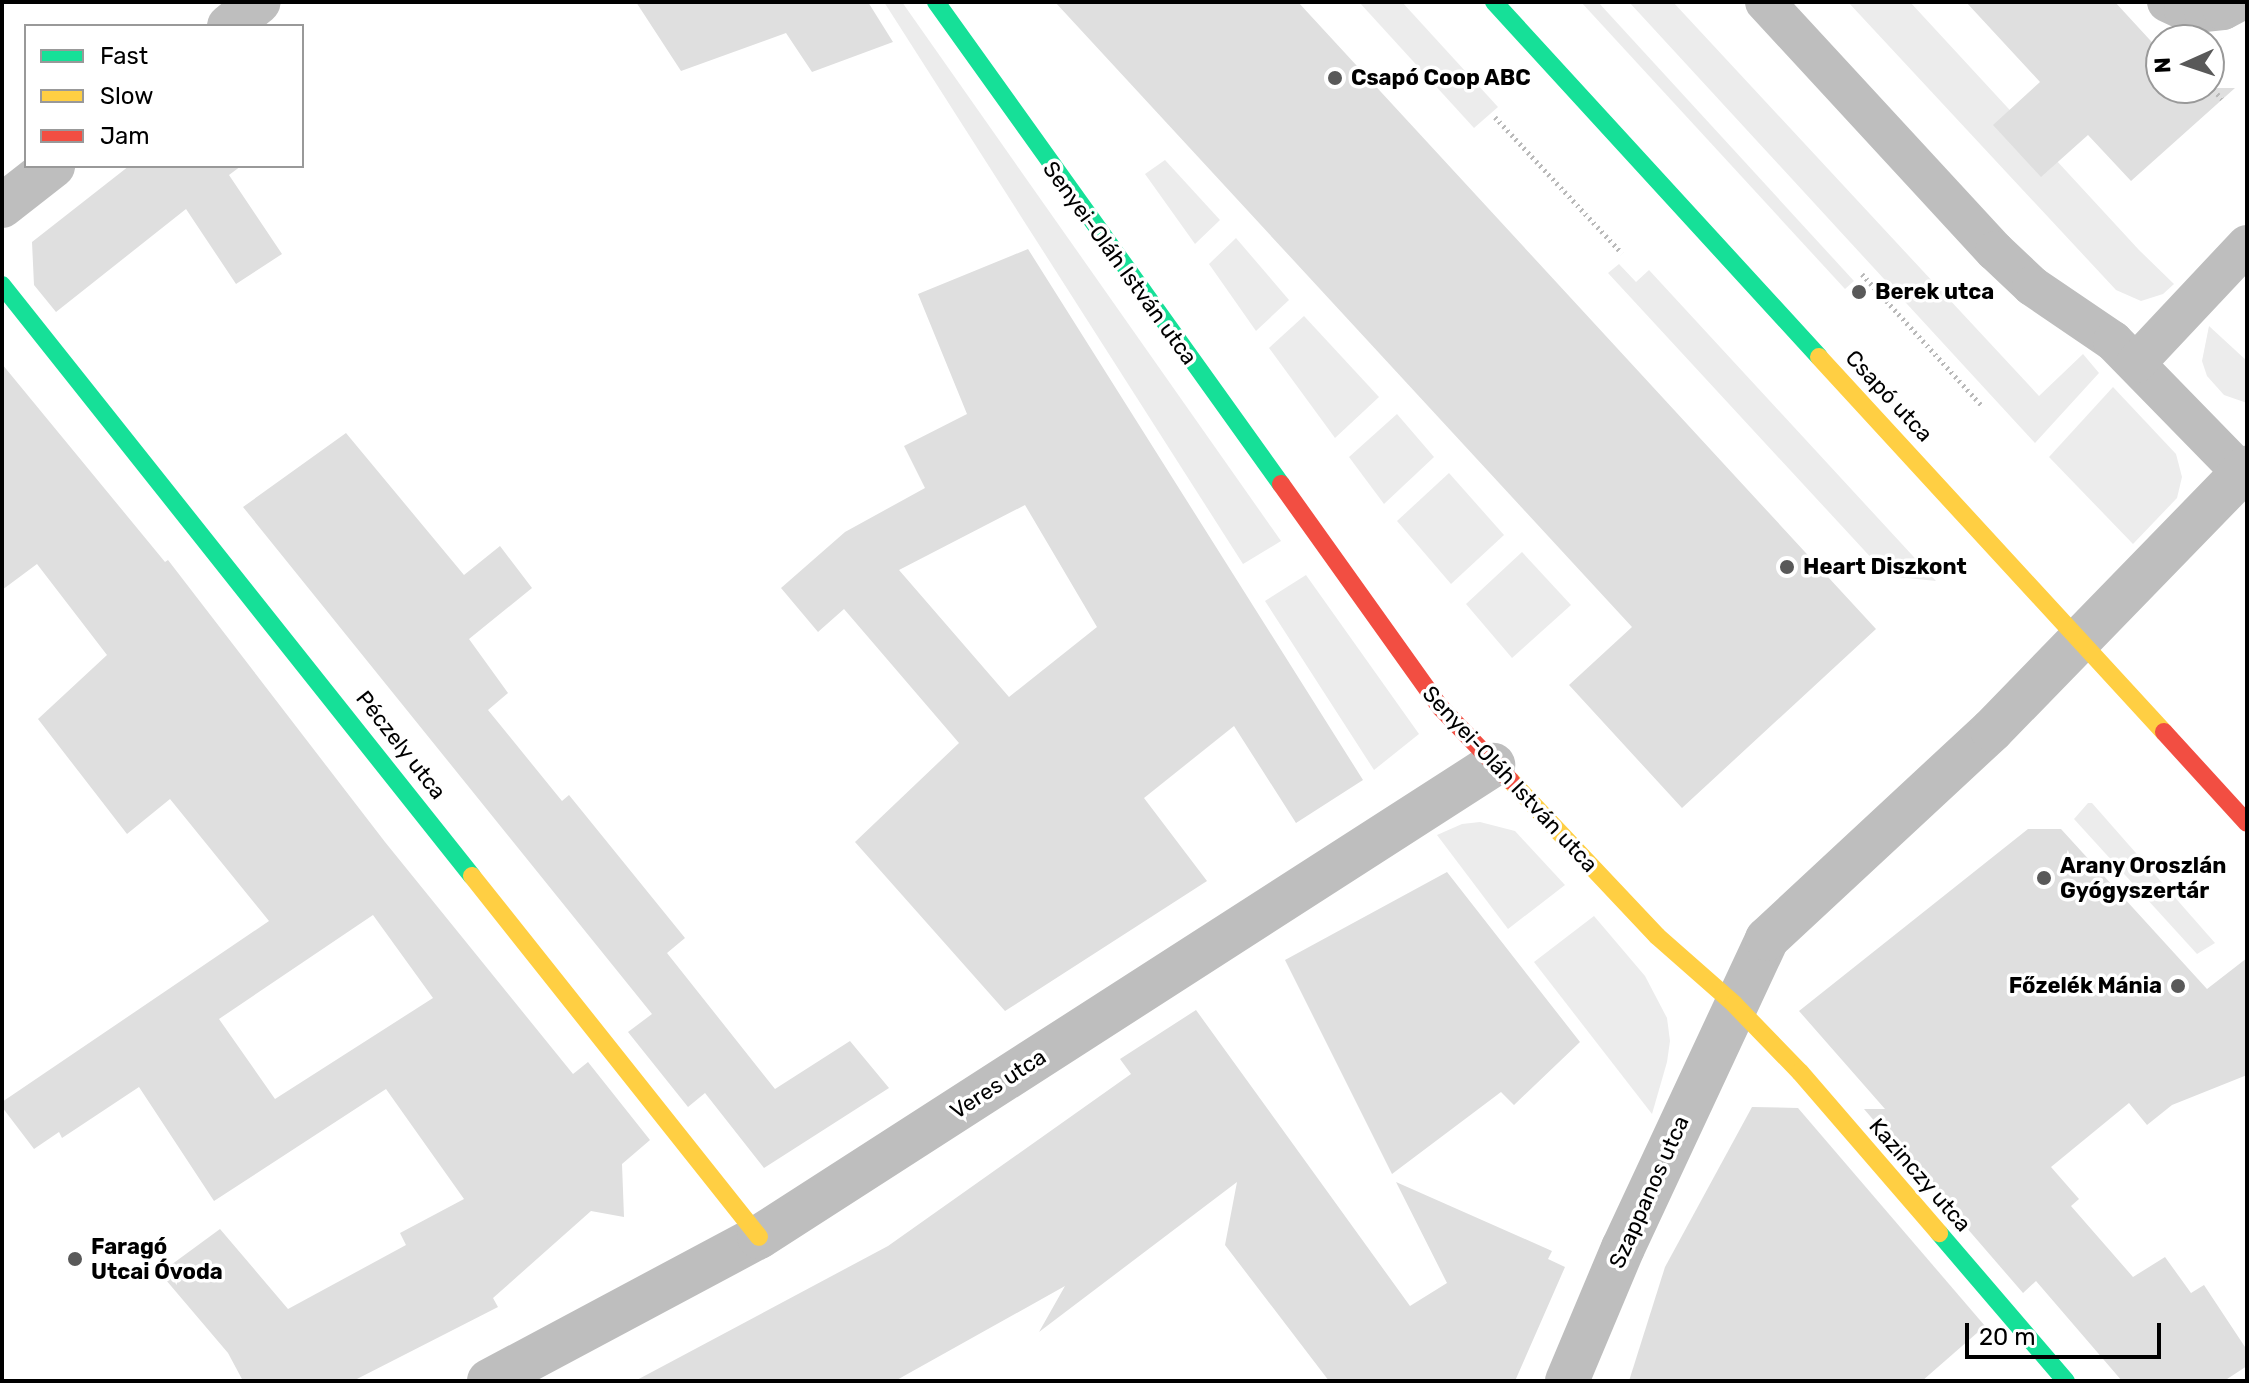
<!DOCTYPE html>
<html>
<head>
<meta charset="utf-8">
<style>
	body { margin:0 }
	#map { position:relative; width:2249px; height:1383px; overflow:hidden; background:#fff; font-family:Rubik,sans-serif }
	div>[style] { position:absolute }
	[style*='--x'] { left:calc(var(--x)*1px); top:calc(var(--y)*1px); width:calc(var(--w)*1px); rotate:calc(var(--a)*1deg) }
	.green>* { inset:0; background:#ececec }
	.building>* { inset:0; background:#dfdfdf }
	.path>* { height:5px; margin-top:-2.5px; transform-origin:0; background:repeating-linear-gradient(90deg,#b9b9b9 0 2px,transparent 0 6px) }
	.lane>* { height:40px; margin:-20px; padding:0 20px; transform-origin:20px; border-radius:20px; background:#bebebe }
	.street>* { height:44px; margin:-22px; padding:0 22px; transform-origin:22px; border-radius:22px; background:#bebebe }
	.fast>* { height:18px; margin:-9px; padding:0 9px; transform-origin:9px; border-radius:9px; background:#16e098 }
	.slow>* { height:18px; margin:-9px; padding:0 9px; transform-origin:9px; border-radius:9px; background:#ffcf43 }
	.jam>* { height:18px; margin:-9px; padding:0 9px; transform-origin:9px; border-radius:9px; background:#f24e42 }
	.dots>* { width:22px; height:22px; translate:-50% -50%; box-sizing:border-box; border:4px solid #fff; border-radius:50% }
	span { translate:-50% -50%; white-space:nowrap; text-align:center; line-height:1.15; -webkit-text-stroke:7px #fff; paint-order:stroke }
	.poi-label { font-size:22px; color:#000; font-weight:700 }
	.left { translate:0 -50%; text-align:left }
	.right { translate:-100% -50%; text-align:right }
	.street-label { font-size:22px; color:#000 }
	.frame { position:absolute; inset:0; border:4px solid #000; pointer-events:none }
	.legend { position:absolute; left:24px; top:24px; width:280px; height:144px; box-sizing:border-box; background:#fff; border:2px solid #999; margin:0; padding:10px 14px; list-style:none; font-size:24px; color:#000 }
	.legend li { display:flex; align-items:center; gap:16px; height:40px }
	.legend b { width:40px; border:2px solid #999 }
	.north { position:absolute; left:2145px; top:24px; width:80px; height:80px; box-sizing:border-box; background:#fff; border:2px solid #999; border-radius:50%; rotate:267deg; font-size:22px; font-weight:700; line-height:32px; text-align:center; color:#000 }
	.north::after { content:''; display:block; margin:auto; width:28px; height:36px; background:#595959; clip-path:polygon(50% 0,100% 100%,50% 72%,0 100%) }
	.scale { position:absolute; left:1965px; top:1323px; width:196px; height:36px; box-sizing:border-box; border:4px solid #000; border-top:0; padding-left:10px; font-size:24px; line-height:28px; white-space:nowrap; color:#000; -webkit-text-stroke:6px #fff; paint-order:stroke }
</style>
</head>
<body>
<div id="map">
	<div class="green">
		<i style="clip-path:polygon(884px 2px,902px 2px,1281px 541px,1243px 564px)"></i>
		<i style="clip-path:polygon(1359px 2px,1402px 2px,1498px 107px,1474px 128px)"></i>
		<i style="clip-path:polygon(1581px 2px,1598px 2px,1854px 281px,1845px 289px)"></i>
		<i style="clip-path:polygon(1629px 2px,1673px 2px,2039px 396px,2083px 354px,2099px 373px,2035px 443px)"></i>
		<i style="clip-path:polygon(1848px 2px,1910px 2px,2139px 250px,2174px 284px,2163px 294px,2141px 301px,2116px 290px)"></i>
		<i style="clip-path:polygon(1165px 160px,1220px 220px,1195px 244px,1145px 174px)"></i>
		<i style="clip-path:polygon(1236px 238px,1289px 300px,1256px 331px,1209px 264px)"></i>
		<i style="clip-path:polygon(1619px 264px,1636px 282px,1649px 270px,1936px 581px,1888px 576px,1608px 273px)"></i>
		<i style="clip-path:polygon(1304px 316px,1379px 397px,1335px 438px,1269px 348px)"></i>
		<i style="clip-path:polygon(2209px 326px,2247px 361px,2247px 403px,2224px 395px,2207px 376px,2202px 361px)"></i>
		<i style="clip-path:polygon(2113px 387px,2176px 454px,2182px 477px,2177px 498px,2133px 544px,2049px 457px)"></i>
		<i style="clip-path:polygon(1397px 414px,1434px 457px,1384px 504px,1349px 457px)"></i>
		<i style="clip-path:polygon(1449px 473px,1504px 535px,1451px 584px,1397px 521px)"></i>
		<i style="clip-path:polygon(1522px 552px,1571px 605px,1512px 658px,1466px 604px)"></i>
		<i style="clip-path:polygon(1306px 575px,1419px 734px,1374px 770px,1265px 601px)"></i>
		<i style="clip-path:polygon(2088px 803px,2092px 803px,2215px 943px,2197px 954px,2074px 819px)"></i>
		<i style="clip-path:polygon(1480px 822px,1515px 831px,1565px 885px,1508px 929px,1437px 835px,1462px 824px)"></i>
		<i style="clip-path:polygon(1594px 916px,1645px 976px,1667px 1018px,1670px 1041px,1667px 1062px,1652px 1114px,1534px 962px)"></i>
	</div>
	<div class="building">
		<i style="clip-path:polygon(636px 2px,868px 2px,893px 42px,812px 72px,786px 33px,681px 71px)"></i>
		<i style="clip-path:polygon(1055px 2px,1298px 2px,1876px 629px,1682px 808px,1569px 685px,1632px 627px)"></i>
		<i style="clip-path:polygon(1966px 2px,2115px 2px,2161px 52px,2161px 88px,2235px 88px,2131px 181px,2088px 135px,2041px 177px,1993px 125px,2040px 82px)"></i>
		<i style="clip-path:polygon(129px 166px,241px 166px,229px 175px,282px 254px,236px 284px,186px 209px,56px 312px,34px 285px,32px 242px)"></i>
		<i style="clip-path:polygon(evenodd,1028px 249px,1363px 780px,1296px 823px,1234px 726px,1144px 798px,1207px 881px,1005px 1011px,855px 842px,959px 743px,844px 609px,818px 632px,781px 588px,845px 532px,925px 488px,904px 446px,967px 414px,918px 294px,1028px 249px,1025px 505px,1097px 627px,1009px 697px,899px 570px,1025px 505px)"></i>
		<i style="clip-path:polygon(evenodd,2px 364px,165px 562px,168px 560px,385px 842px,573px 1074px,588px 1062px,650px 1140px,622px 1164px,624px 1217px,591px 1211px,493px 1298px,498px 1307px,353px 1381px,243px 1381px,228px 1353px,160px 1273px,220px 1229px,288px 1309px,406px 1245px,400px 1233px,464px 1199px,386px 1089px,214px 1201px,139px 1087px,62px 1138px,59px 1132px,34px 1149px,2px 1107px,2px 1102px,269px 921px,170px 799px,127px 834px,38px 719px,107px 655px,37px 564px,2px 590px,2px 364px,373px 915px,433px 998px,275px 1099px,219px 1019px,373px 915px)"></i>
		<i style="clip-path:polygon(346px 433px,464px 575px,500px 546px,532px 588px,469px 639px,508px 693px,488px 710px,562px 801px,569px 795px,685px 938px,667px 953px,775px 1089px,850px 1041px,889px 1088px,764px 1168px,705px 1093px,688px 1107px,628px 1032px,652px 1014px,243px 507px)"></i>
		<i style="clip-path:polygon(2028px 829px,2061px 829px,2207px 989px,2247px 958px,2247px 1075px,2172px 1105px,2147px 1125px,2129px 1103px,2051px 1167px,2079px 1199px,2071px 1206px,2133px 1277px,2165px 1257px,2191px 1293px,2204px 1285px,2247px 1350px,2247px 1366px,2224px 1381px,2122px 1381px,2036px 1281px,2023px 1293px,1864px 1109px,1885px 1109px,1799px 1011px)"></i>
		<i style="clip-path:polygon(1447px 872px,1580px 1042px,1514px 1105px,1501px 1092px,1392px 1174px,1285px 960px)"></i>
		<i style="clip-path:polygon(1196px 1010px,1410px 1306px,1447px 1283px,1396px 1182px,1552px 1251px,1548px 1259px,1565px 1267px,1515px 1381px,1329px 1381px,1225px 1245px,1237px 1182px,1039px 1332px,1065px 1286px,895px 1381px,635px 1381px,888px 1246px,1131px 1074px,1120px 1059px)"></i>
		<i style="clip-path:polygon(1752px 1107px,1798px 1108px,1985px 1326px,1922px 1381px,1629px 1381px,1665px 1267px)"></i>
	</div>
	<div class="path">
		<i style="--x:2209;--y:85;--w:19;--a:47"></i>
		<i style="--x:1495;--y:117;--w:186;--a:47"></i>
		<i style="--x:1862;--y:274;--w:177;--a:47.7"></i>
	</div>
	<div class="lane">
		<i style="--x:1765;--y:2;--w:339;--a:47.3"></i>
		<i style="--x:1995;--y:251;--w:51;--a:43.4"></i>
		<i style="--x:2032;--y:286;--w:98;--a:34.2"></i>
		<i style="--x:2113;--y:341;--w:185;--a:45.7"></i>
		<i style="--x:2167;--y:2;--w:19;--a:25"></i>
		<i style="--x:2184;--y:10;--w:20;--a:6"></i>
		<i style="--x:2204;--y:12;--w:19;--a:-6"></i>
		<i style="--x:2223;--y:10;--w:17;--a:-28"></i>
		<i style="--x:2136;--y:363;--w:162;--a:-46.8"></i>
	</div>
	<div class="street">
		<i style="--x:229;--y:26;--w:38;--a:-39"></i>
		<i style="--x:2;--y:206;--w:65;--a:-38.1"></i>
		<i style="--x:489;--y:1381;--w:306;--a:-28.1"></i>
		<i style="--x:759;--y:1237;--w:873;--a:-32.74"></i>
		<i style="--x:1567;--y:1381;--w:144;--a:-67.2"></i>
		<i style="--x:1623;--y:1248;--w:341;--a:-65"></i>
		<i style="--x:1767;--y:939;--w:307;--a:-42.9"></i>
		<i style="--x:1992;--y:730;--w:366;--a:-45.8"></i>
	</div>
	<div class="fast">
		<i style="--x:936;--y:2;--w:593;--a:54.41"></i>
		<i style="--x:1494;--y:2;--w:481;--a:47.5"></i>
		<i style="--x:2;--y:285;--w:755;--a:51.51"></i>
		<i style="--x:1939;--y:1233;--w:195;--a:49.4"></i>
	</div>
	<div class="slow">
		<i style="--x:1819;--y:357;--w:510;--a:47.39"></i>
		<i style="--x:1511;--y:781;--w:213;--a:46.7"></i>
		<i style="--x:1657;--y:936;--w:103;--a:41.4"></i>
		<i style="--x:1734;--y:1004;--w:95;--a:45.9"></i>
		<i style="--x:1800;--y:1072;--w:213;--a:49.2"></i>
		<i style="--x:472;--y:876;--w:461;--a:51.5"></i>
	</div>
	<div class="jam">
		<i style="--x:1281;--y:484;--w:275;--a:54.5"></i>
		<i style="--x:1441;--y:708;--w:101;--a:46.2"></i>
		<i style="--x:2164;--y:732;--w:123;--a:47.6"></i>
	</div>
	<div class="dots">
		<i style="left:1335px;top:78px;background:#595959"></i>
		<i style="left:1859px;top:292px;background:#595959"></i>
		<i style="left:1787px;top:567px;background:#595959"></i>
		<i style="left:2044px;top:878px;background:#595959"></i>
		<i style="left:2178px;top:986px;background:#595959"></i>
		<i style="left:75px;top:1259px;background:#595959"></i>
	</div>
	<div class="poi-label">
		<span class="left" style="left:1351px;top:78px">Csapó Coop ABC</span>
		<span class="left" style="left:1875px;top:292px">Berek utca</span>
		<span class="left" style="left:1803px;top:567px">Heart Diszkont</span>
		<span class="left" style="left:2060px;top:878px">Arany Oroszlán<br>Gyógyszertár</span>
		<span class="right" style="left:2162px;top:986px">Főzelék Mánia</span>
		<span class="left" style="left:91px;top:1259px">Faragó<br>Utcai Óvoda</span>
	</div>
	<div class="street-label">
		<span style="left:1120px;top:263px;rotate:54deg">Senyei-Oláh István utca</span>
		<span style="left:1889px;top:396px;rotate:47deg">Csapó utca</span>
		<span style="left:401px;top:745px;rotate:52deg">Péczely utca</span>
		<span style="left:1510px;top:779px;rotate:47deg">Senyei-Oláh István utca</span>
		<span style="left:998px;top:1084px;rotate:-33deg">Veres utca</span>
		<span style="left:1920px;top:1175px;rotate:49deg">Kazinczy utca</span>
		<span style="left:1649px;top:1192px;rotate:-66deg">Szappanos utca</span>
	</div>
	<div class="frame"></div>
	<ul class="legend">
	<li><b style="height:10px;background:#16e098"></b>Fast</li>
	<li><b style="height:10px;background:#ffcf43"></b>Slow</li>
	<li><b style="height:10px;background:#f24e42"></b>Jam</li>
	</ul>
	<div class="north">N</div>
	<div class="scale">20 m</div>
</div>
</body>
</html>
